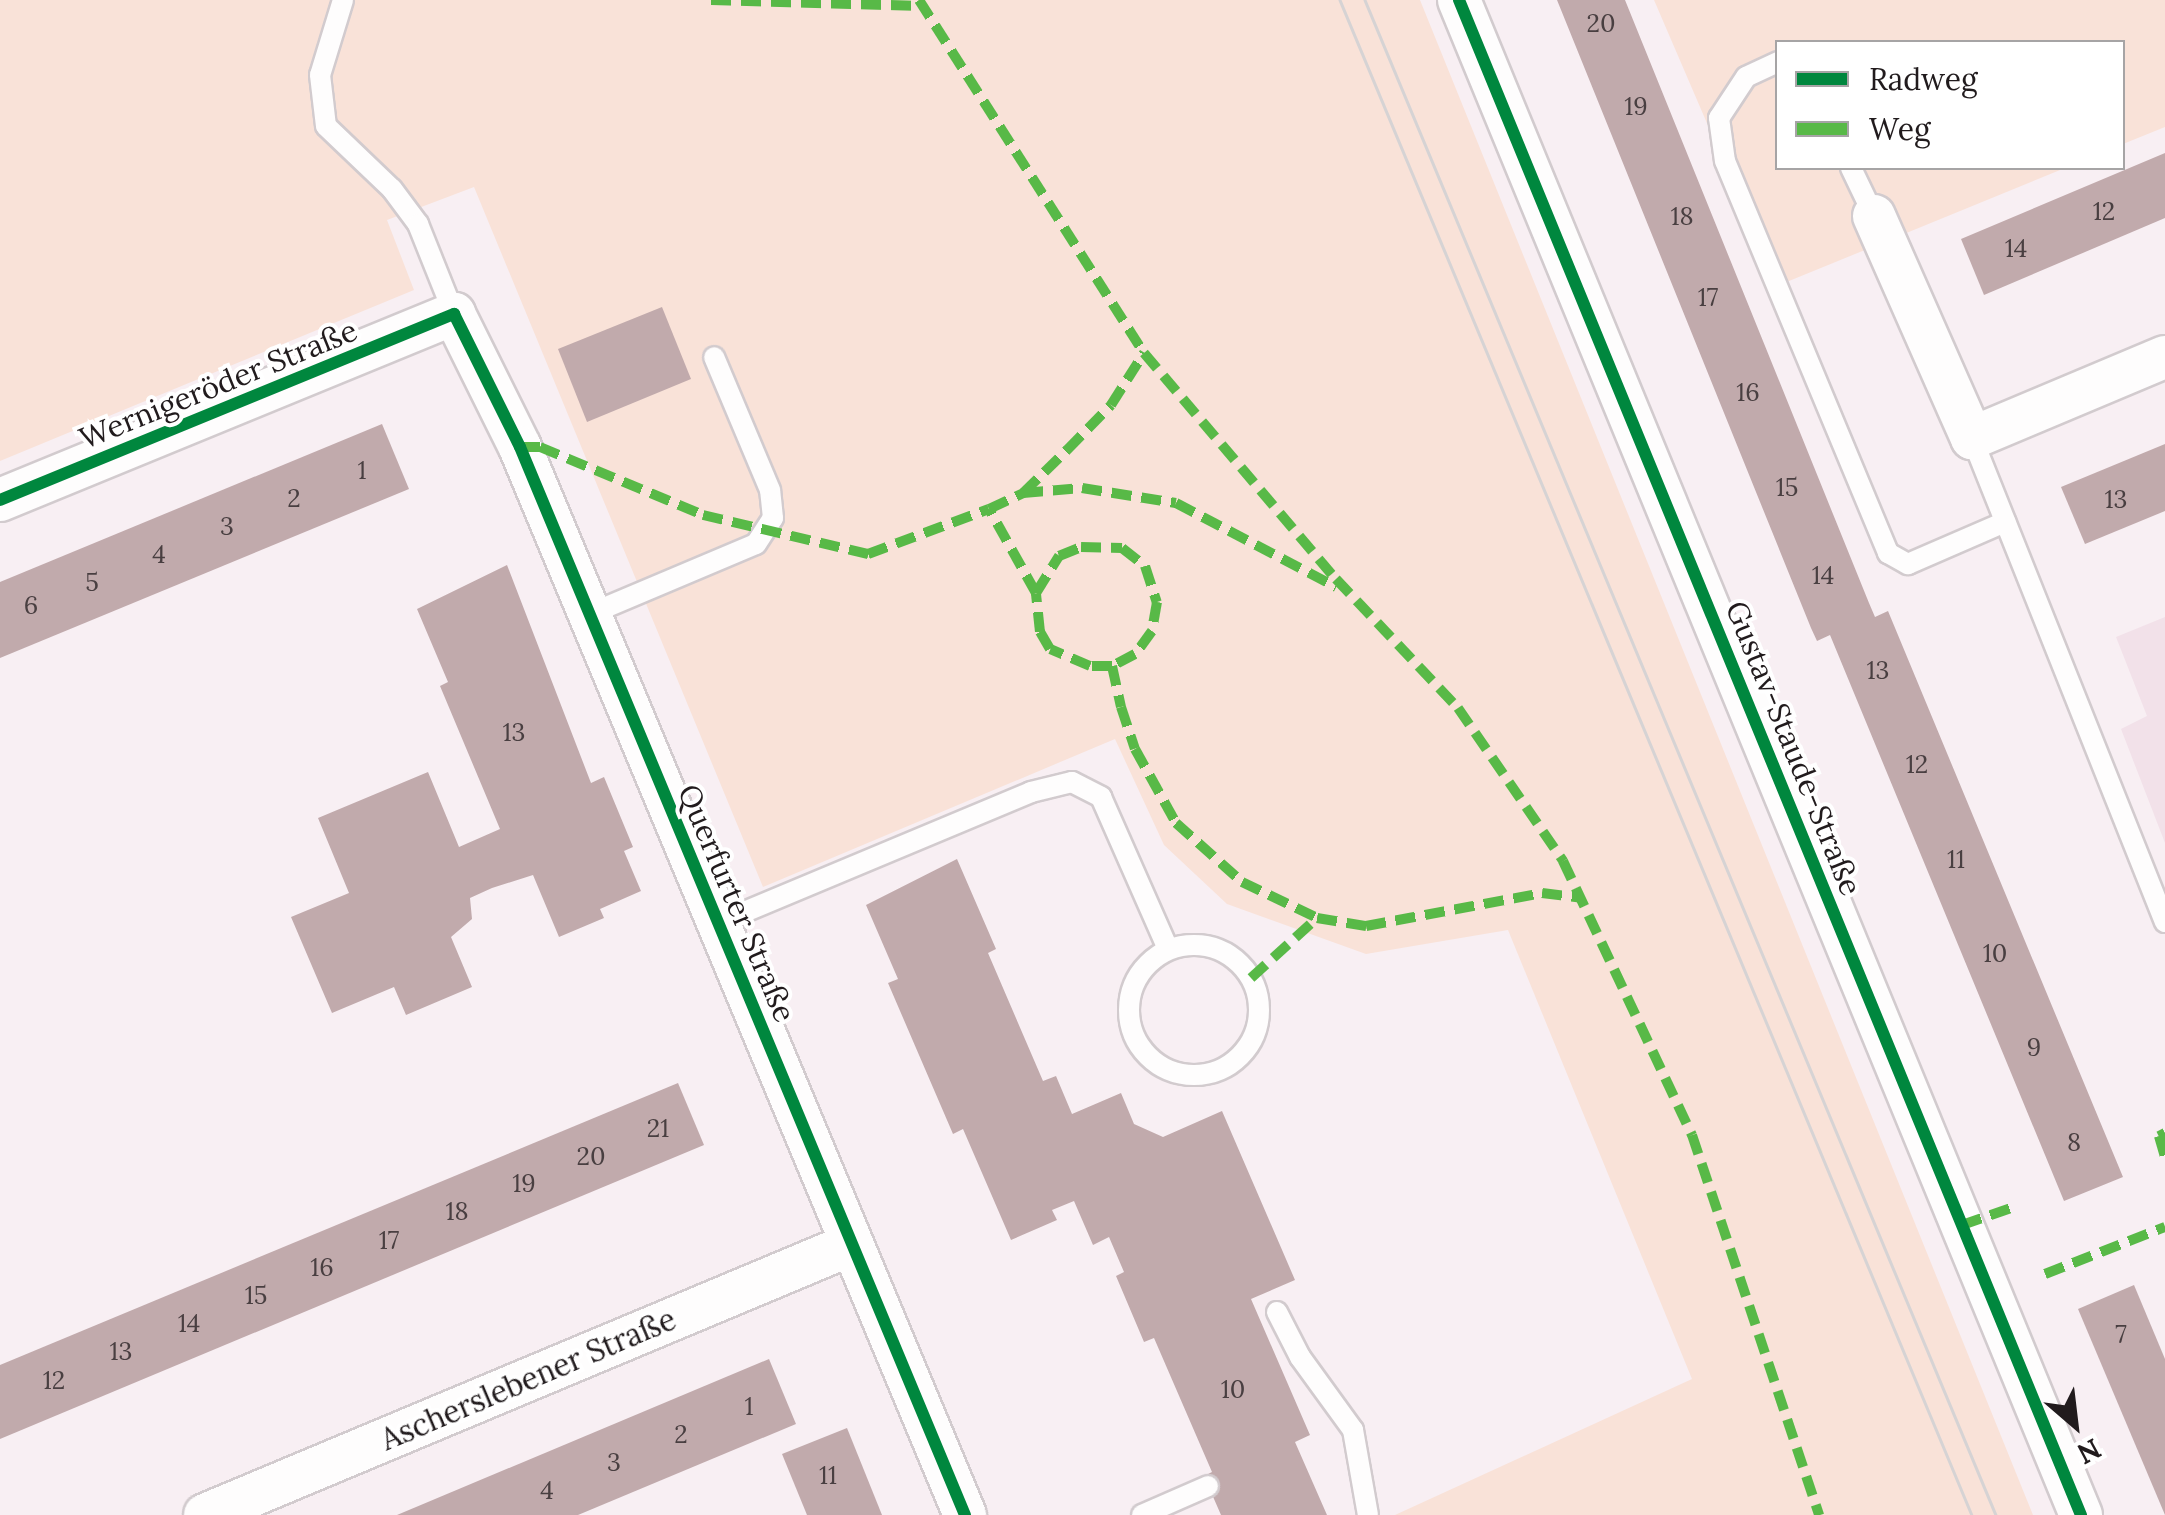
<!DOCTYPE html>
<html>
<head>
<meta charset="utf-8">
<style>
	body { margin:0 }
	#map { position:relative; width:2165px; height:1515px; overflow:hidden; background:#f8eff3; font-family:Lora,serif }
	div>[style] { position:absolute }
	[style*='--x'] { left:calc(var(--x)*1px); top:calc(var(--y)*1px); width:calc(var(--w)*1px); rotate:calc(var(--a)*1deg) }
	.built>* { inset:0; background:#f2e1e9 }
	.green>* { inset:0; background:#f9e2d8 }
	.building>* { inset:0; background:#c1aaac }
	.roads { filter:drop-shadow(2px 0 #d2cbce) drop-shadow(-2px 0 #d2cbce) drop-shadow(0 2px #d2cbce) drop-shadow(0 -2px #d2cbce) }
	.lane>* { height:20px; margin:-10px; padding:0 10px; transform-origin:10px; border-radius:10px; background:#fefdfd }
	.lane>.ring { margin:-10px; padding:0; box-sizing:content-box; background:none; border:20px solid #fefdfd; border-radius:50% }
	.street>* { height:42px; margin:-21px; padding:0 21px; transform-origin:21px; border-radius:21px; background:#fefdfd }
	.tram>* { height:2.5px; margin:-1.25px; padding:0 1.25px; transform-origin:1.25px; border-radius:1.25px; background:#d6d3d4 }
	.quiet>* { height:10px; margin-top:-5px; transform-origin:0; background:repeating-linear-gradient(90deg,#58b947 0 20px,transparent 0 30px) }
	.cycleway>* { height:12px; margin:-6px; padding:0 6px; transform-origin:6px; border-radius:6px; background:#00873e }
	span { translate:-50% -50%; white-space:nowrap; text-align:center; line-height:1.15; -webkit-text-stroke:8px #fff; paint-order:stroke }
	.number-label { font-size:25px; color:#493f41 }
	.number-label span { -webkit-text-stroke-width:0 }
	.street-label { font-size:30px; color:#211b1d }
	.legend { position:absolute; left:1775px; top:40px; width:350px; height:130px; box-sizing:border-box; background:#fff; border:2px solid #a6a4a5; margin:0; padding:12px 18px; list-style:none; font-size:30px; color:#211b1d }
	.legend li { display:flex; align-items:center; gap:20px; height:50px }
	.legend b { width:50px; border:2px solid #a6a4a5 }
	.north { position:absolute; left:2025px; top:1375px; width:100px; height:100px; -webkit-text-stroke:8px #fff; paint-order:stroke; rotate:152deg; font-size:28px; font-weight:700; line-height:40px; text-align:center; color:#211b1d }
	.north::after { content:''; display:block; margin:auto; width:35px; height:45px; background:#211b1d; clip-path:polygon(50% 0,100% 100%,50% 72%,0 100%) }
</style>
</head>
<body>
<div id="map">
	<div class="built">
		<i style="clip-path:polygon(2165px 617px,2165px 843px,2121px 729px,2147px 716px,2116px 637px)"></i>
	</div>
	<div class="green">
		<i style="clip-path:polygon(0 0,1420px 0,2033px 1515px,1395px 1515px,1692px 1379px,1508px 930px,1366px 954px,1227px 904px,1164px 845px,1115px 739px,763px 887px,474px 187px,387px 220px,414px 290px,0 461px)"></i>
		<i style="clip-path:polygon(1654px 0,2165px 0,2165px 127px,2123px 144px,2122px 42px,1778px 42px,1778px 168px,2065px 168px,1777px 286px)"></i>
	</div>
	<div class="building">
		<i style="clip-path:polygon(1557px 0,1625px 0,1869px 603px,1875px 617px,1888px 611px,2123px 1177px,2064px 1201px,1830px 635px,1817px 641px,1811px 628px)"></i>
		<i style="clip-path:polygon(2165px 153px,2165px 218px,1984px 295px,1961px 239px)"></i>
		<i style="clip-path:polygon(662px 307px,691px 379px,587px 422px,558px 349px)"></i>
		<i style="clip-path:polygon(382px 424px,409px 489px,0 658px,0 582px)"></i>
		<i style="clip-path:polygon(2165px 444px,2165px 511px,2085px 544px,2061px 487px)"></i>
		<i style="clip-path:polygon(507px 565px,591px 783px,604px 777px,633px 847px,624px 851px,641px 891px,600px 909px,604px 918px,559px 937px,533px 875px,492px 888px,470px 898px,472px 919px,451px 937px,472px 987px,406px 1015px,394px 987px,332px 1013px,291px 917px,349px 893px,318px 818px,428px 772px,459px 847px,500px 829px,440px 686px,448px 682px,417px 609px)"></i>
		<i style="clip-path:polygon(957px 859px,996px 949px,988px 953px,1043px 1081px,1056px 1076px,1072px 1114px,1121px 1093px,1134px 1124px,1163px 1137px,1222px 1111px,1295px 1280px,1251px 1299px,1310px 1435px,1295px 1442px,1327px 1515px,1221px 1515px,1204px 1476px,1212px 1472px,1154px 1338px,1144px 1342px,1116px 1276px,1124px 1272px,1109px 1237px,1093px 1245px,1074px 1201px,1052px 1210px,1057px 1220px,1011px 1240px,963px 1129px,953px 1134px,888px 983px,898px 979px,866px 905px)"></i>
		<i style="clip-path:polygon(678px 1083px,704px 1145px,0 1439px,0 1365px)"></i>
		<i style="clip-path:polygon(2134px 1285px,2165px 1359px,2165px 1515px,2078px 1309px)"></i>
		<i style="clip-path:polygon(769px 1359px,796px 1424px,578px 1515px,397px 1515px)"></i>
		<i style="clip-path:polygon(847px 1428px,882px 1515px,807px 1515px,782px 1454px)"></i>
	</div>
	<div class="roads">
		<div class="lane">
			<i style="--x:343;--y:0;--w:78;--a:107"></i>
			<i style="--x:320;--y:75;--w:51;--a:83.3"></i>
			<i style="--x:326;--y:126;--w:91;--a:43.7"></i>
			<i style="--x:392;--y:189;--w:44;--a:53.4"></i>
			<i style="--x:418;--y:224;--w:97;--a:68.2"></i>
			<i style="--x:1778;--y:62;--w:35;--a:155"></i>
			<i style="--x:1746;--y:77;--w:49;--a:123.4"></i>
			<i style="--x:1719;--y:118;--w:43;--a:82.1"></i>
			<i style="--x:1725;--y:161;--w:425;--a:67.4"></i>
			<i style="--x:1888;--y:553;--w:23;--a:29"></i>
			<i style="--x:1908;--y:564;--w:106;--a:-23.4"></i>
			<i style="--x:1851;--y:168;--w:53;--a:64.4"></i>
			<i style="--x:1972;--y:438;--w:521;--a:68.26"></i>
			<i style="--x:590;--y:614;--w:180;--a:-22.9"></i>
			<i style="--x:756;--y:544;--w:31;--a:-57"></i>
			<i style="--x:773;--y:518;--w:28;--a:-96"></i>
			<i style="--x:770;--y:490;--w:144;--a:-112.8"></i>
			<i style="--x:718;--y:923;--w:339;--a:-22.7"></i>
			<i style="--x:1031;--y:792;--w:42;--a:-13.7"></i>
			<i style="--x:1072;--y:782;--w:33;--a:27"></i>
			<i style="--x:1101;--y:797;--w:166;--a:66.2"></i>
			<i class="ring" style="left:1129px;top:945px;width:110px;height:110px"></i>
			<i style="--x:1277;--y:1312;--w:51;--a:62.9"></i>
			<i style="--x:1300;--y:1357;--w:90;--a:54"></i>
			<i style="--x:1353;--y:1430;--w:86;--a:80"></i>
			<i style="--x:1142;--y:1515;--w:72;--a:-23.7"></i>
		</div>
		<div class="street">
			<i style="--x:1459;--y:0;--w:1638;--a:67.68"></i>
			<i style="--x:1874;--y:216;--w:243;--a:66.2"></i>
			<i style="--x:1972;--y:438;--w:209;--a:-22.8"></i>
			<i style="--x:0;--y:500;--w:491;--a:-22.3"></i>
			<i style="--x:454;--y:314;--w:148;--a:63.6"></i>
			<i style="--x:520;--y:447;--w:1157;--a:67.38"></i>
			<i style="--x:205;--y:1515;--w:701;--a:-22.73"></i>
		</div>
	</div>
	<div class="tram">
		<i style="--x:1340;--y:0;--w:1642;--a:67.36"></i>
		<i style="--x:1365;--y:0;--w:1641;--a:67.39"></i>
	</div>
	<div class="quiet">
		<i style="--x:711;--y:0;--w:211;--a:1.6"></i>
		<i style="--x:919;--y:0;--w:419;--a:57.5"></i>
		<i style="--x:1144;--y:353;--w:297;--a:49.7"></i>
		<i style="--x:1336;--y:579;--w:178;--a:46.6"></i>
		<i style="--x:1458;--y:708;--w:186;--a:55.5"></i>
		<i style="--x:1563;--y:861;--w:303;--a:64.8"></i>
		<i style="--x:1692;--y:1135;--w:401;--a:71.5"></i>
		<i style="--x:520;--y:447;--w:20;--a:0"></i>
		<i style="--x:540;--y:447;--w:177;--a:22.6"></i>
		<i style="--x:703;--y:515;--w:170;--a:13.3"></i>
		<i style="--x:868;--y:554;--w:129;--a:-20.4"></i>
		<i style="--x:1023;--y:493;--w:59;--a:-4.8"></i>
		<i style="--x:1082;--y:488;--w:95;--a:9.1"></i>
		<i style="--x:1176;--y:503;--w:181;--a:27.7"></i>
		<i style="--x:1036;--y:593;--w:44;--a:-58.1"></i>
		<i style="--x:1059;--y:556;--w:24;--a:-22"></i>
		<i style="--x:1081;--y:547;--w:41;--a:1.4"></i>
		<i style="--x:1122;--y:548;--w:29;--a:38"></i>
		<i style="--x:1145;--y:566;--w:38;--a:72"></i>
		<i style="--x:1157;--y:602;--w:29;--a:100"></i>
		<i style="--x:1152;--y:631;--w:29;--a:126"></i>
		<i style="--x:1135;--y:654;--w:26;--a:152"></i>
		<i style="--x:1112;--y:666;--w:42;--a:77.6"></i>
		<i style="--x:1121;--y:707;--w:44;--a:71.6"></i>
		<i style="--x:1135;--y:749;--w:85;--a:61"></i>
		<i style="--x:1176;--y:823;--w:89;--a:41.8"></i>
		<i style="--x:1242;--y:882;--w:83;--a:25.6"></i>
		<i style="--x:1317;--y:918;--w:50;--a:9.3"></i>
		<i style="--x:1366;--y:926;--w:179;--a:-10.6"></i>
		<i style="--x:1542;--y:893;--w:38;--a:7"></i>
		<i style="--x:1112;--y:666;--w:22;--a:180"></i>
		<i style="--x:1090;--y:666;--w:43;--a:-157"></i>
		<i style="--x:1050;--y:649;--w:20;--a:-120"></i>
		<i style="--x:1040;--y:632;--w:39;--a:-96"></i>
		<i style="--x:1036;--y:593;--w:96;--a:-119.2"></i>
		<i style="--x:989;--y:509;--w:38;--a:-25"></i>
		<i style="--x:1023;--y:493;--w:62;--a:-44.3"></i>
		<i style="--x:1067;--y:450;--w:63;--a:-45.6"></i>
		<i style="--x:1111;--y:405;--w:62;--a:-57.6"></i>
		<i style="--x:1251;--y:978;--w:89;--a:-42.3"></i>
		<i style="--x:2165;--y:1133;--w:7;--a:153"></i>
		<i style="--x:2159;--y:1136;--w:22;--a:74"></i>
		<i style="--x:1962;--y:1225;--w:58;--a:-19.1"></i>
		<i style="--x:2045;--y:1274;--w:129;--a:-21.4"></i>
	</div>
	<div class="cycleway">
		<i style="--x:1459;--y:0;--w:1638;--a:67.68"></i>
		<i style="--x:0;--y:500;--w:491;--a:-22.3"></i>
		<i style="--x:454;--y:314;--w:148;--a:63.6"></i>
		<i style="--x:520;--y:447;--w:1157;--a:67.38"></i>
	</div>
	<div class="number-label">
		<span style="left:1601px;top:23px">20</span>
		<span style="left:1636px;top:106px">19</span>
		<span style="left:2104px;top:211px">12</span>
		<span style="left:1682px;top:216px">18</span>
		<span style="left:2016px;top:248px">14</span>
		<span style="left:1708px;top:297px">17</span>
		<span style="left:1748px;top:392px">16</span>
		<span style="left:362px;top:470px">1</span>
		<span style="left:1787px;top:487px">15</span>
		<span style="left:294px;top:498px">2</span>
		<span style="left:2116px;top:499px">13</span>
		<span style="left:227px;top:526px">3</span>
		<span style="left:159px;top:554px">4</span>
		<span style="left:1823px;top:575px">14</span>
		<span style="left:92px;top:582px">5</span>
		<span style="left:31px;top:605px">6</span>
		<span style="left:1878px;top:670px">13</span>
		<span style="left:514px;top:732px">13</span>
		<span style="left:1917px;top:764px">12</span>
		<span style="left:1956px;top:859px">11</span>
		<span style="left:1995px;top:953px">10</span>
		<span style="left:2034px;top:1047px">9</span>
		<span style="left:658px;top:1128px">21</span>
		<span style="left:2074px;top:1142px">8</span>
		<span style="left:591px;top:1156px">20</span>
		<span style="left:524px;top:1183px">19</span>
		<span style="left:457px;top:1211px">18</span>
		<span style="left:389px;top:1240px">17</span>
		<span style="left:322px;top:1267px">16</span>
		<span style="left:256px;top:1295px">15</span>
		<span style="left:189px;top:1323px">14</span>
		<span style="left:2121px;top:1334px">7</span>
		<span style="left:121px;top:1351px">13</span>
		<span style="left:54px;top:1380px">12</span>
		<span style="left:1233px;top:1389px">10</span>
		<span style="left:749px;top:1406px">1</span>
		<span style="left:681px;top:1434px">2</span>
		<span style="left:614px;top:1462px">3</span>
		<span style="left:828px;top:1475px">11</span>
		<span style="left:547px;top:1490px">4</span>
	</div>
	<div class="street-label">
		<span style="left:218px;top:384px;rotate:-22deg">Wernigeröder Straße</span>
		<span style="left:1794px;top:748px;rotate:68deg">Gustav-Staude-Straße</span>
		<span style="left:737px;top:903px;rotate:67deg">Querfurter Straße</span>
		<span style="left:528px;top:1379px;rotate:-23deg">Ascherslebener Straße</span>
	</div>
	<ul class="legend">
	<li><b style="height:12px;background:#00873e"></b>Radweg</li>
	<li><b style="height:12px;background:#58b947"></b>Weg</li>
	</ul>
	<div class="north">N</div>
</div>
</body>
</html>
